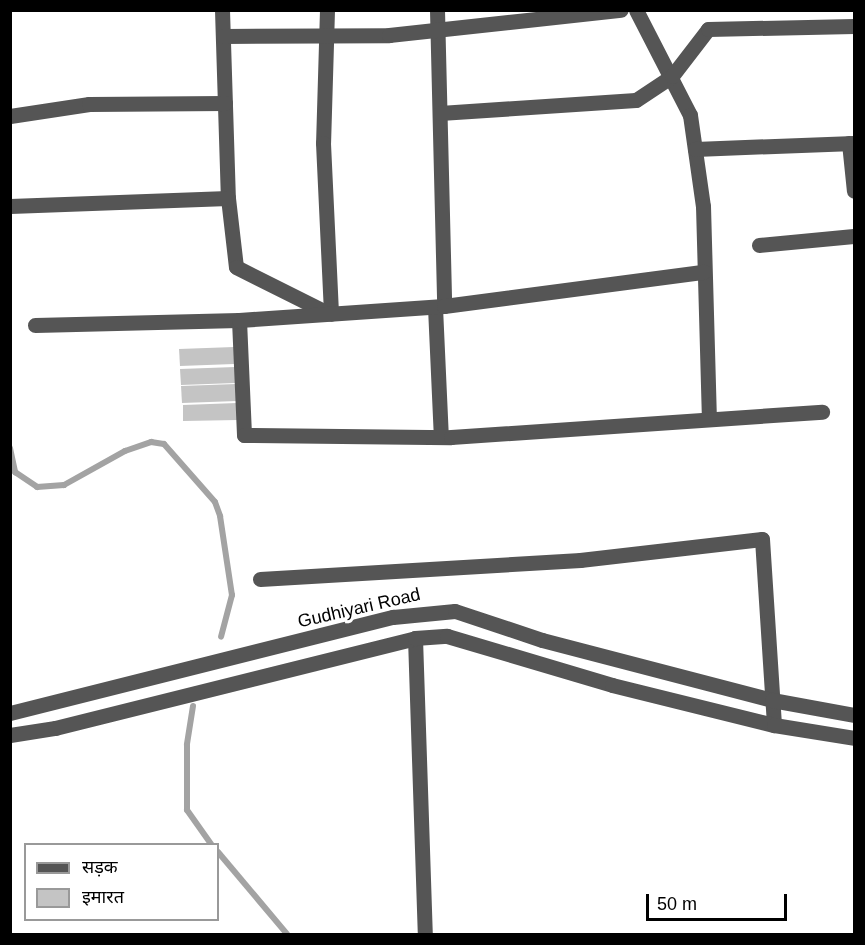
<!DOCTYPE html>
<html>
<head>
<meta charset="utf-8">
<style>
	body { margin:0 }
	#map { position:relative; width:865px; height:945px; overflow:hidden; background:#fff; font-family:Helvetica,"Noto Sans Devanagari",sans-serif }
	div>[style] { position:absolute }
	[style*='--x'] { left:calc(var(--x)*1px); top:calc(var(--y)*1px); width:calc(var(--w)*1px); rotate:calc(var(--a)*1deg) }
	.stream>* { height:6px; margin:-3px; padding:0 3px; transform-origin:3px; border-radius:3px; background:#a3a3a3 }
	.building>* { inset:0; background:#c4c4c4 }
	.minor>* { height:15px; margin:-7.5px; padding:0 7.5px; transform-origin:7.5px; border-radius:7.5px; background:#555 }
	span { translate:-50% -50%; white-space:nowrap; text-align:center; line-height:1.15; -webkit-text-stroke:6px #fff; paint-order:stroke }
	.street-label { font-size:18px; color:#000 }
	.frame { position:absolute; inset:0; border:12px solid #000; pointer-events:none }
	.legend { position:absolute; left:24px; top:843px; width:195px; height:78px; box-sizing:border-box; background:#fff; border:2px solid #999; margin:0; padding:8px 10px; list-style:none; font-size:18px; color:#000 }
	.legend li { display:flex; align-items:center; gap:12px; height:30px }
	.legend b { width:30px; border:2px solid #999 }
	.scale { position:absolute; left:646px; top:894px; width:141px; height:27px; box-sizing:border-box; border:3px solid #000; border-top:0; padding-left:8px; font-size:18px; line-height:21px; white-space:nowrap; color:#000; -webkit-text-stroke:4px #fff; paint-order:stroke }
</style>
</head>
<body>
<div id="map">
	<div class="stream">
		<i style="--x:10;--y:448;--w:25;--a:78"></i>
		<i style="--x:15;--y:472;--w:27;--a:34"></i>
		<i style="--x:37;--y:487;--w:27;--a:-4"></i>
		<i style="--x:64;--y:485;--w:70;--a:-29.1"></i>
		<i style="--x:125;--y:451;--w:28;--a:-19"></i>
		<i style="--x:151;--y:442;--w:13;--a:9"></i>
		<i style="--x:164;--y:444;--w:77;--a:48.7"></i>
		<i style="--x:215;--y:502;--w:15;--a:70"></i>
		<i style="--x:220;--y:516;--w:80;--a:81.4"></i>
		<i style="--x:232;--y:595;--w:43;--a:104.7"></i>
		<i style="--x:193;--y:706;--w:39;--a:99"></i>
		<i style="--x:187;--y:745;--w:65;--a:90"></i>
		<i style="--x:187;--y:810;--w:42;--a:54.8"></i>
		<i style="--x:218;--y:852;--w:107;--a:49.9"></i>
	</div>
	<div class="building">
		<i style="clip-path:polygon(234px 347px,234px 364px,180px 366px,179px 349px)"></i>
		<i style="clip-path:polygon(235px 367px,235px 383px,181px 385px,180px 369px)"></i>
		<i style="clip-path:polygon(236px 384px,237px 401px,182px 403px,181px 386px)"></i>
		<i style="clip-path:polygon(237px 403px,238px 420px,183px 421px,183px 405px)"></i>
	</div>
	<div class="minor">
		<i style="--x:222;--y:10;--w:188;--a:88.2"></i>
		<i style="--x:228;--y:198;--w:69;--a:83.4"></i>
		<i style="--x:236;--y:267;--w:103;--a:26.6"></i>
		<i style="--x:327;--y:10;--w:133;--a:91.7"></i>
		<i style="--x:323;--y:143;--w:171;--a:87.3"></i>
		<i style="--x:437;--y:10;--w:296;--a:88.6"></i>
		<i style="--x:636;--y:10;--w:118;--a:62.8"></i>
		<i style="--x:690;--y:115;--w:92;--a:81.9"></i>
		<i style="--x:703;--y:206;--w:212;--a:88.4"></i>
		<i style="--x:223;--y:36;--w:166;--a:-0.3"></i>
		<i style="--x:389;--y:35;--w:233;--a:-6.2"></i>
		<i style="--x:440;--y:113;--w:196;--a:-3.8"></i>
		<i style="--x:636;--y:100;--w:43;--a:-33.7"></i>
		<i style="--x:672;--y:76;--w:59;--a:-52.5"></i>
		<i style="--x:708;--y:29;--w:146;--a:-1.2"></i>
		<i style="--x:10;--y:116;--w:80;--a:-8.6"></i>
		<i style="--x:89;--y:104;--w:136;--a:-0.4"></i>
		<i style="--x:849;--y:143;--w:48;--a:84.1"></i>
		<i style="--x:695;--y:149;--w:159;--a:-2.2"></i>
		<i style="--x:10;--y:206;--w:218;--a:-2.1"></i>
		<i style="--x:759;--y:245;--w:95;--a:-5.4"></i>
		<i style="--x:435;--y:307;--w:130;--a:87.4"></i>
		<i style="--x:239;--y:320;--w:115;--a:87.5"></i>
		<i style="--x:244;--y:435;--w:207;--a:0.6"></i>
		<i style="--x:451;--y:437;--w:372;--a:-3.9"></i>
		<i style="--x:35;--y:325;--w:204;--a:-1.4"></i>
		<i style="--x:239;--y:320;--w:205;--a:-3.9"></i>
		<i style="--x:444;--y:306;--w:262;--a:-7.5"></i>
		<i style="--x:260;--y:579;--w:321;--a:-3.4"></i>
		<i style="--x:580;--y:560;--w:183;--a:-6.6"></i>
		<i style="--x:762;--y:539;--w:186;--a:86.3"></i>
		<i style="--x:415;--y:638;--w:296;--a:88.1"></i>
		<i style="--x:10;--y:713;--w:395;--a:-14.1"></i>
		<i style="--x:393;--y:617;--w:62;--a:-5.5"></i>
		<i style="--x:455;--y:611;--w:92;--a:18.4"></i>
		<i style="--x:542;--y:640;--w:238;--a:14.6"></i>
		<i style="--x:772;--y:700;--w:83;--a:10.4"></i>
		<i style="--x:10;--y:735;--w:46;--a:-8.8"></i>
		<i style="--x:55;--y:728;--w:371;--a:-14"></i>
		<i style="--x:415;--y:638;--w:32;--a:-4"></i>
		<i style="--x:447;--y:636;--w:172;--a:16.5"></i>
		<i style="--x:612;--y:685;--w:167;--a:13.9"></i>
		<i style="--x:774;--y:725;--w:81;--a:9.2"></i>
	</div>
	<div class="street-label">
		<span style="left:359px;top:608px;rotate:-13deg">Gudhiyari Road</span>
	</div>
	<div class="frame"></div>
	<ul class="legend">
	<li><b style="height:8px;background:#555"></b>सड़क</li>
	<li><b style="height:16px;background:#c4c4c4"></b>इमारत</li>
	</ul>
	<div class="scale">50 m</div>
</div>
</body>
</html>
